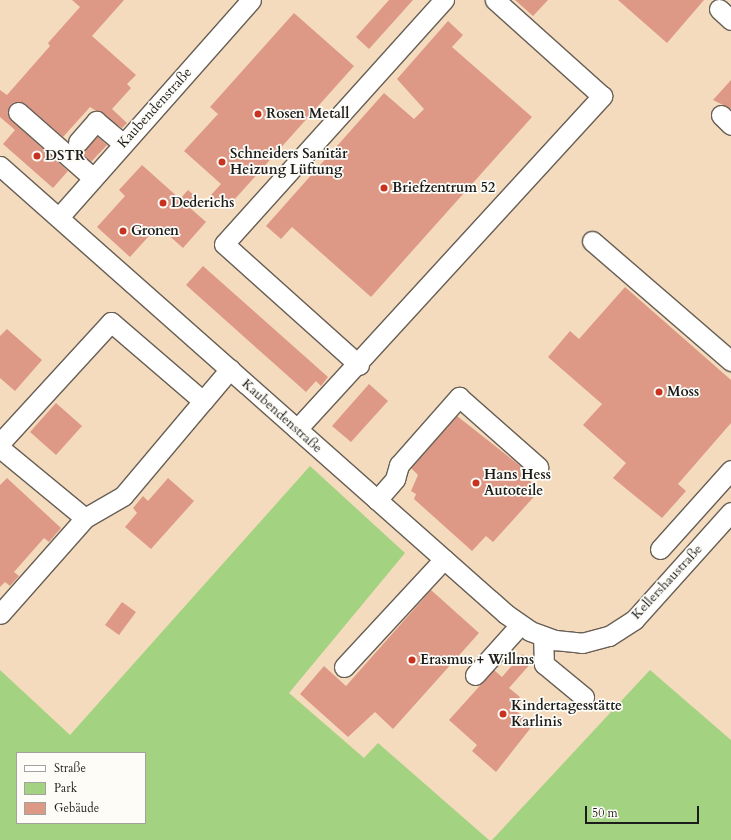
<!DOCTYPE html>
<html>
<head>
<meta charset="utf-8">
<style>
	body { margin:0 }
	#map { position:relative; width:731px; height:840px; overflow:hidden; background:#f4dbbe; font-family:Cardo,serif }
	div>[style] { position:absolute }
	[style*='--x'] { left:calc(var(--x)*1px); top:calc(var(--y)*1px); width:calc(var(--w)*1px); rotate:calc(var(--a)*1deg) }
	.green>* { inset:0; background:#a3d281 }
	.building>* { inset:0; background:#de9986 }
	.roads { filter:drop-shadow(1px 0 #685f55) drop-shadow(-1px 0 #685f55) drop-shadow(0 1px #685f55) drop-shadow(0 -1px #685f55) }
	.minor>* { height:19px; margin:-9.5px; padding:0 9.5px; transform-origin:9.5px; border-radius:9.5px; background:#fff }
	.dots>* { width:11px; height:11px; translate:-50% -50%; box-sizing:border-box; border:2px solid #fdfcf7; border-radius:50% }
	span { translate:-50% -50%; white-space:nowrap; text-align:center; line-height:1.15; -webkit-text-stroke:3.5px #fdfcf7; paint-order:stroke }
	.street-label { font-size:14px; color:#1c1c1c }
	.poi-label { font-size:14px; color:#1c1c1c; font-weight:700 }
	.left { translate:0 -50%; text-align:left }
	.legend { position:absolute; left:16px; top:752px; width:130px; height:72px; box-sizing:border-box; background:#fdfcf7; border:1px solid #a3a29f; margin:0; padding:5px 7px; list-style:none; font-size:12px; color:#1c1c1c }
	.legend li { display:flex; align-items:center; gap:8px; height:20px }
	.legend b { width:20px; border:1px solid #a3a29f }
	.scale { position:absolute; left:585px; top:806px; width:114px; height:18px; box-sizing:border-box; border:2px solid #1c1c1c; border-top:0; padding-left:5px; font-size:12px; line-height:14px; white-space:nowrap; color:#1c1c1c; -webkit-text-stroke:3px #fdfcf7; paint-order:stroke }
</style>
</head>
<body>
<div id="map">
	<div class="green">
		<i style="clip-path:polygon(evenodd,310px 466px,405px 553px,289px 693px,364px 758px,378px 743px,489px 840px,0 840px,0 670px,70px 735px,310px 466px,17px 753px,145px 753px,145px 823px,17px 823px,17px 753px)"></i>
		<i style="clip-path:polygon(650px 670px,731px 740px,731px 840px,492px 840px)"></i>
	</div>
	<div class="building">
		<i style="clip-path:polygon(72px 0,124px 0,92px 36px,136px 75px,127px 84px,131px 88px,112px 109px,127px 123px,122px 128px,90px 107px,63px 137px,25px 104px,15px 102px,10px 105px,8px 115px,11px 120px,68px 171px,53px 188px,3px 144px,15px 130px,0 117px,0 90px,7px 95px,50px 46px,48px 43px,80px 7px)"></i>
		<i style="clip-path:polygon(389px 0,413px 0,369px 49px,356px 37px)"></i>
		<i style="clip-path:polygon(515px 0,548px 0,533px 16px)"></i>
		<i style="clip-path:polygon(618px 0,704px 0,667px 43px)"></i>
		<i style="clip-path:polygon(294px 13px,354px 66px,226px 209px,211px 195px,221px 184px,184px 151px,218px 114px,210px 107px)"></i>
		<i style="clip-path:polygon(448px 21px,463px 35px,452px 47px,532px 117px,371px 297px,292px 227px,281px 239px,266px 226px,384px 93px,414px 119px,424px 109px,397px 79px)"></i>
		<i style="clip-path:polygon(731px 80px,731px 109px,713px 100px)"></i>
		<i style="clip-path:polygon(97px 136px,107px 145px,91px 162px,81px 153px)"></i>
		<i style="clip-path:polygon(142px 165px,180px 199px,188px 190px,197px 198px,189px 207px,206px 222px,183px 248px,158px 226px,130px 257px,97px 227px,125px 196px,119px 190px)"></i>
		<i style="clip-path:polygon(203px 266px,328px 377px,321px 386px,316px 381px,306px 392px,186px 285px)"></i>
		<i style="clip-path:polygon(625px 287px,731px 380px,731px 423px,678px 484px,686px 491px,662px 518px,613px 478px,626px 463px,583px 425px,602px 404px,548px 357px,570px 331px,579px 339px)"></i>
		<i style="clip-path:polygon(7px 329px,42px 360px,15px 391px,0 378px,0 336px)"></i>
		<i style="clip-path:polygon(369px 384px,388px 401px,351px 442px,332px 426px)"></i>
		<i style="clip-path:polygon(56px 403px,82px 426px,56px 455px,30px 432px)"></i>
		<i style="clip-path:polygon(457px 416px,523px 468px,520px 472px,540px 490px,493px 542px,486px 536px,472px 551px,414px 499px,416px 494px,411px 491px,418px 475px,411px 468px)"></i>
		<i style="clip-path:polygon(7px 478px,61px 528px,49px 542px,44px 538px,14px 572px,19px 576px,10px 586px,5px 582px,0 587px,0 485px)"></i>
		<i style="clip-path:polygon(168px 478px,194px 501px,151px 549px,125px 527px,137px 513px,133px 508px,143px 496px,148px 501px)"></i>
		<i style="clip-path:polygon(431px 590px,479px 633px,393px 729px,375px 712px,348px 737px,300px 694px,324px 666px,346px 686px)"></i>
		<i style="clip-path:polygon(122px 602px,136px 612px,119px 635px,105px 625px)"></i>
		<i style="clip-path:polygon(522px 654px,532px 662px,509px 688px,520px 697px,517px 701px,520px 704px,515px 710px,533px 725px,496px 772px,472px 751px,477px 745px,449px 720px,494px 670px,502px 677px)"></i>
	</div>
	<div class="roads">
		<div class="minor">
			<i style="--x:719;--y:9;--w:16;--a:43"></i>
			<i style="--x:18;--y:112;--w:100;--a:41.3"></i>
			<i style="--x:721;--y:115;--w:14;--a:45"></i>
			<i style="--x:78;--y:142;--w:28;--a:-49"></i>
			<i style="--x:96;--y:121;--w:35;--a:40"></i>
			<i style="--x:0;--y:166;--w:676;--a:41.52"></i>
			<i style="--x:506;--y:614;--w:29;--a:35"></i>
			<i style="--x:530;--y:631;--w:27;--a:20"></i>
			<i style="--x:555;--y:640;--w:27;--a:6"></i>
			<i style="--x:582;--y:643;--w:28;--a:-15"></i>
			<i style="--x:609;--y:636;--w:30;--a:-33"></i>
			<i style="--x:634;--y:620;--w:145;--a:-48.1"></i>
			<i style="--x:60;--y:216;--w:288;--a:-48.5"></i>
			<i style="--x:592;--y:241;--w:184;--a:40.8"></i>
			<i style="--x:359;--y:365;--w:181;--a:-138.1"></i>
			<i style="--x:224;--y:244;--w:329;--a:-48"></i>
			<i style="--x:203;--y:401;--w:42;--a:-49.8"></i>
			<i style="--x:297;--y:429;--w:452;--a:-47.5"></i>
			<i style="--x:602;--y:96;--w:144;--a:-138.1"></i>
			<i style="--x:0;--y:443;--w:164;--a:-47.5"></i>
			<i style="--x:111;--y:322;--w:121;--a:40.7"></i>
			<i style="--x:203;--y:401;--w:124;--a:130.1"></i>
			<i style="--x:123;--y:496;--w:44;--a:149.9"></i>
			<i style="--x:85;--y:518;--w:128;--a:131.5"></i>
			<i style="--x:0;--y:448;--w:110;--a:39.5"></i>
			<i style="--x:377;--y:500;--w:28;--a:-49"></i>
			<i style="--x:395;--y:479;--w:15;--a:-74"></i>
			<i style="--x:399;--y:465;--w:91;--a:-48.6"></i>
			<i style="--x:459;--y:397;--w:106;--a:41.5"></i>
			<i style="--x:660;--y:549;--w:106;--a:-48.1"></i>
			<i style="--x:543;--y:636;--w:28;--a:88"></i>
			<i style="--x:544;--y:664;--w:52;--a:39.5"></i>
			<i style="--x:344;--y:667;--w:147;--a:-47.2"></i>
			<i style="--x:475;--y:675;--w:67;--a:-48"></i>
		</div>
	</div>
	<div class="dots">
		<i style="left:258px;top:114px;background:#c8321e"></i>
		<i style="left:37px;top:156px;background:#c8321e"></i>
		<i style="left:222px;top:162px;background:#c8321e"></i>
		<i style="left:384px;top:188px;background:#c8321e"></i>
		<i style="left:163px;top:203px;background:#c8321e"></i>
		<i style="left:123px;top:231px;background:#c8321e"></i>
		<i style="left:659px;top:392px;background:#c8321e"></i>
		<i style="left:476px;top:483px;background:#c8321e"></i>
		<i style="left:412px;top:660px;background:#c8321e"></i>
		<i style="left:503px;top:714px;background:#c8321e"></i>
	</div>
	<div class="street-label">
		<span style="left:155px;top:108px;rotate:-48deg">Kaubendenstraße</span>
		<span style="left:282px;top:416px;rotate:42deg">Kaubendenstraße</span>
		<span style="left:667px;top:582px;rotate:-47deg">Kellershaustraße</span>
	</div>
	<div class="poi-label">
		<span class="left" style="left:266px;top:114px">Rosen Metall</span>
		<span class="left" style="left:230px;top:162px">Schneiders Sanitär<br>Heizung Lüftung</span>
		<span class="left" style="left:45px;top:156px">DSTR</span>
		<span class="left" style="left:392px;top:188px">Briefzentrum 52</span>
		<span class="left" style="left:171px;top:203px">Dederichs</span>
		<span class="left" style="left:131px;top:231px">Gronen</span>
		<span class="left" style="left:667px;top:392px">Moss</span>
		<span class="left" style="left:484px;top:483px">Hans Hess<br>Autoteile</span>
		<span class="left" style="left:420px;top:660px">Erasmus + Willms</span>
		<span class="left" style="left:511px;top:714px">Kindertagesstätte<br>Karlinis</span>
	</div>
	<ul class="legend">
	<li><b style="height:5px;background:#fff"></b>Straße</li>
	<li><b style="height:11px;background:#a3d281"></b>Park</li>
	<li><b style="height:11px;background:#de9986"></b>Gebäude</li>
	</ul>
	<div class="scale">50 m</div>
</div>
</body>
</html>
